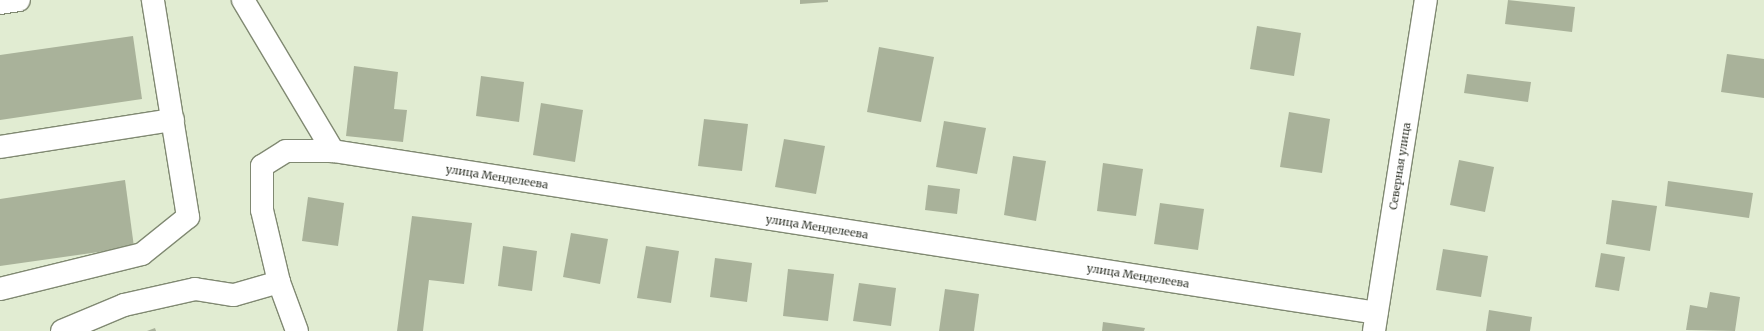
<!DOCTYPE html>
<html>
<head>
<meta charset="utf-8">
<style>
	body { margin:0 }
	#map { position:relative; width:1764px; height:331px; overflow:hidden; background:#e1ecd2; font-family:Merriweather,serif }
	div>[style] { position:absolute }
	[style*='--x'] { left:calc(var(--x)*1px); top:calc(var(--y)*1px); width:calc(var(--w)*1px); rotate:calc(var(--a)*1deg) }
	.building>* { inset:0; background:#a9b29a }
	.roads { filter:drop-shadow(1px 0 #808972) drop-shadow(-1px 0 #808972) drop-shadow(0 1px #808972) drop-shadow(0 -1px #808972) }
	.minor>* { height:22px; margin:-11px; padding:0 11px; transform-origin:11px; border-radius:11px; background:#fff }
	span { translate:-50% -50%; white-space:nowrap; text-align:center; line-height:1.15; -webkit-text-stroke:4px #fff; paint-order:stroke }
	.street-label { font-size:11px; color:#373b31 }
</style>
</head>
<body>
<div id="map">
	<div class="building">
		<i style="clip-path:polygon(800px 0,828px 0,828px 2px,800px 4px)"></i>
		<i style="clip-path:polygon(1508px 0,1575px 7px,1572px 32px,1505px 24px)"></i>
		<i style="clip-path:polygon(1257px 26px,1301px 33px,1294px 76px,1250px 69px)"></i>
		<i style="clip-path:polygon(133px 36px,142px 99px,0 120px,0 55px)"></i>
		<i style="clip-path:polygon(879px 47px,934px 57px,921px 122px,867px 112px)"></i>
		<i style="clip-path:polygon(1727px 54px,1764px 59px,1764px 98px,1721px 92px)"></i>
		<i style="clip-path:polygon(354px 66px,398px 72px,394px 109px,407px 110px,403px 142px,346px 136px)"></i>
		<i style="clip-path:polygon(1467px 74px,1531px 82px,1528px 102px,1464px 93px)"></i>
		<i style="clip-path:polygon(481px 76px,524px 82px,519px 122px,476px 116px)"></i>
		<i style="clip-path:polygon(541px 103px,583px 110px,575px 162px,533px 155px)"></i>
		<i style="clip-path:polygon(1289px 112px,1330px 119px,1322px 173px,1280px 167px)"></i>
		<i style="clip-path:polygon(704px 119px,748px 124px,742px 171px,698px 166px)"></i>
		<i style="clip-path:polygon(944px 121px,986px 128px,977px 174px,936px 167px)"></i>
		<i style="clip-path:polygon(784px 139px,825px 146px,816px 194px,775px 187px)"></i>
		<i style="clip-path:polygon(1013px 156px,1046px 161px,1036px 221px,1004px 215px)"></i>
		<i style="clip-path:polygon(1459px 160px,1494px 167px,1485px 212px,1450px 205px)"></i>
		<i style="clip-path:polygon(1103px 163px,1143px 169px,1136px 216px,1097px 211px)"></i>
		<i style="clip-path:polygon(125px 180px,134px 247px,0 266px,0 199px)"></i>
		<i style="clip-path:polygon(1668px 181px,1753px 193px,1749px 218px,1665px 206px)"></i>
		<i style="clip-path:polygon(928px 185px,960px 189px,957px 214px,925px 210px)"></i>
		<i style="clip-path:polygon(308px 197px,344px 203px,338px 246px,302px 241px)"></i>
		<i style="clip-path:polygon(1612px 200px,1657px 206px,1650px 251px,1606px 244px)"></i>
		<i style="clip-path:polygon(1160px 203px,1204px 209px,1198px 250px,1154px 244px)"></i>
		<i style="clip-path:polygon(412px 216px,472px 223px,464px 284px,429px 280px,423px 331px,397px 331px)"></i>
		<i style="clip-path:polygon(571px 233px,608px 239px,600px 284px,563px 277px)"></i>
		<i style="clip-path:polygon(503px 246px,537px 251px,532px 291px,498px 286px)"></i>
		<i style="clip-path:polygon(646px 246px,679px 251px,671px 303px,637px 298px)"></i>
		<i style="clip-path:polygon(1443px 249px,1488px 256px,1481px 297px,1436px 290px)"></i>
		<i style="clip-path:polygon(1601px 253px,1625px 257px,1619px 291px,1595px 287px)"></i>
		<i style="clip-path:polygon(715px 258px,752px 263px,747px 302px,710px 297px)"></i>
		<i style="clip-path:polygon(788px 269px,834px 274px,828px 321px,783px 316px)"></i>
		<i style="clip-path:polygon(859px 283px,896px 288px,891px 326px,853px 321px)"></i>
		<i style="clip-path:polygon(945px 289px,979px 294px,974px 331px,939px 331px)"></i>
		<i style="clip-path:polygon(1710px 292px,1740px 297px,1735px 331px,1686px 330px,1690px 305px,1707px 308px)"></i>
		<i style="clip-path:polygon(1489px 310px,1532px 317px,1530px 331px,1486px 331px)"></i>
		<i style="clip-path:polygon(1103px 322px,1145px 328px,1144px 331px,1102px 331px)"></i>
		<i style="clip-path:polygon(155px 328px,156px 331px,147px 331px)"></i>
	</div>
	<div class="roads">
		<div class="minor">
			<i style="--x:243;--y:0;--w:176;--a:59.2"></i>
			<i style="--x:0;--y:3;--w:19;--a:-9"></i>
			<i style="--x:0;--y:147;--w:175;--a:-8.9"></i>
			<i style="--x:0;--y:289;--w:146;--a:-13.8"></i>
			<i style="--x:142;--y:254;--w:59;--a:-38.8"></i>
			<i style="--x:188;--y:217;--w:220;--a:-99.2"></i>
			<i style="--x:62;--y:331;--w:67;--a:-22.8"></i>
			<i style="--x:124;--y:305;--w:73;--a:-12.7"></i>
			<i style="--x:195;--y:289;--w:39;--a:9"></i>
			<i style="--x:234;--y:295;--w:47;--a:-16.1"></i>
			<i style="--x:297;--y:331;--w:52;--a:-110.2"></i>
			<i style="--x:279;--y:282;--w:74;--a:-103.3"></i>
			<i style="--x:262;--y:210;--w:44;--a:-90"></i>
			<i style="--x:262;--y:166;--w:28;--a:-32"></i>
			<i style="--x:286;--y:151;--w:47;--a:0"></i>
			<i style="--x:333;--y:151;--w:1056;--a:8.82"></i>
			<i style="--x:1374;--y:331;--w:335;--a:-81.1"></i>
		</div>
	</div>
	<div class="street-label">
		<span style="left:1400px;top:166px;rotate:-81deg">Северная улица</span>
		<span style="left:497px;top:177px;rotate:9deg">улица Менделеева</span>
		<span style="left:817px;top:227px;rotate:9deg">улица Менделеева</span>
		<span style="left:1138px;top:276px;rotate:9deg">улица Менделеева</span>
	</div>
</div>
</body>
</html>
